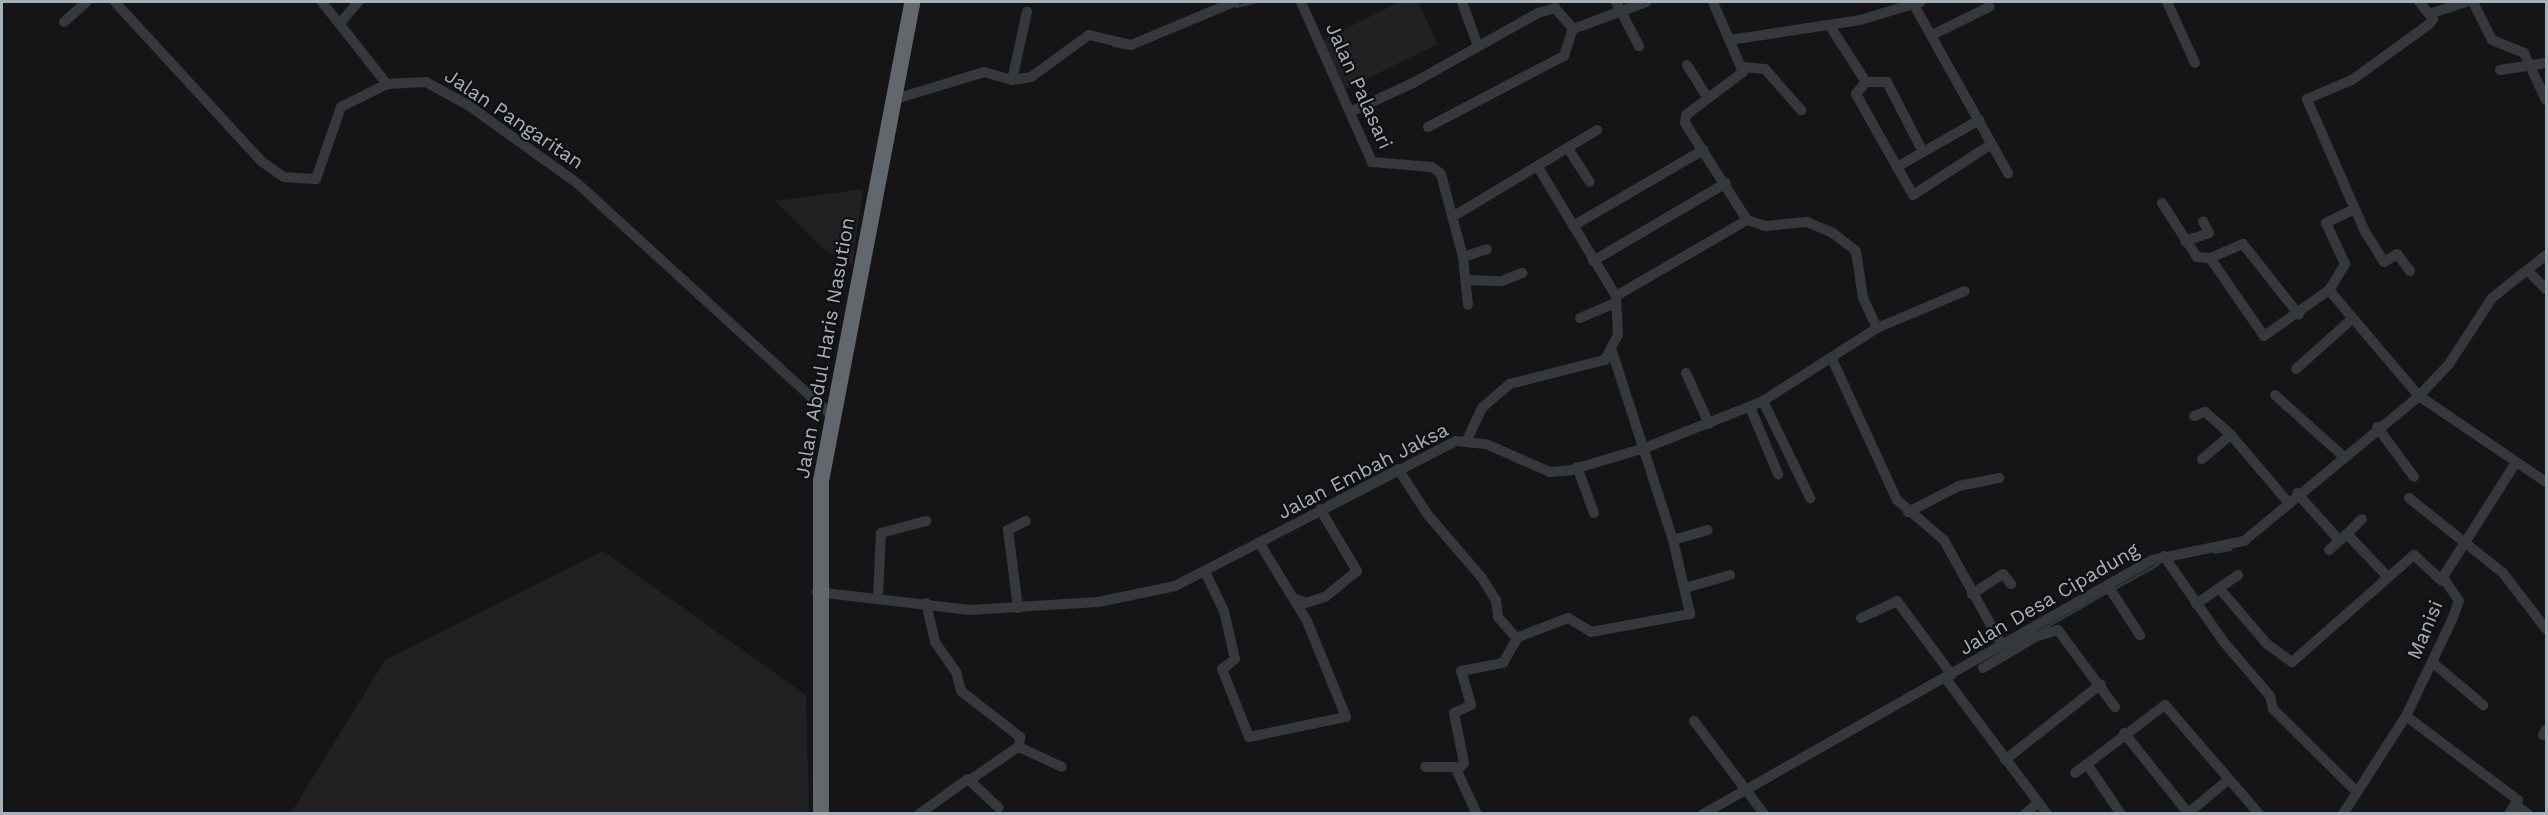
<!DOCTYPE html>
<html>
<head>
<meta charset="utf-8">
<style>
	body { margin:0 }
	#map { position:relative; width:2548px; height:815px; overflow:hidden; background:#151517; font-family:"Work Sans",sans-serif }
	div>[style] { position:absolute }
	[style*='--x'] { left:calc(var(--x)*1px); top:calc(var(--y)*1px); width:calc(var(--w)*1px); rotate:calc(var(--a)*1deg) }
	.built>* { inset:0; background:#212124 }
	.stream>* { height:3px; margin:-1.5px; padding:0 1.5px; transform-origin:1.5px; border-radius:1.5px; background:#2a383c }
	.minor>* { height:10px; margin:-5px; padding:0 5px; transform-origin:5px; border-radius:5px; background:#35383c }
	.highway>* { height:16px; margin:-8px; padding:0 8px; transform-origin:8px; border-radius:8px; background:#61676d }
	span { translate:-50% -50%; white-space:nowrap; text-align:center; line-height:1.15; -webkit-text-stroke:4.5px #101012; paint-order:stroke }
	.street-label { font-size:20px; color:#a6b0b8 }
	.frame { position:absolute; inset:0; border:3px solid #a6b0b8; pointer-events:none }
</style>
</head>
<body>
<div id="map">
	<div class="built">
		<i style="clip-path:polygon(1399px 2px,1418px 2px,1438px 44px,1344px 90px,1323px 40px)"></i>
		<i style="clip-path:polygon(863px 189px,852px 265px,823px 249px,775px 201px)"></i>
		<i style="clip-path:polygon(603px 551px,806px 695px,809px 813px,291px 813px,385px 660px)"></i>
	</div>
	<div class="stream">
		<i style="--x:1236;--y:6;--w:18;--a:-13"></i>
		<i style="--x:1113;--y:45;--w:16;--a:11"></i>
		<i style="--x:1327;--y:502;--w:77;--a:-27.9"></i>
		<i style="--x:2214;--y:552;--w:17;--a:-10"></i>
		<i style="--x:2113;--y:589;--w:51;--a:-29.1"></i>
		<i style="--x:2037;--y:632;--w:82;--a:-30"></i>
	</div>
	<div class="minor">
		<i style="--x:115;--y:2;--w:216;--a:47.4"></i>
		<i style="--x:261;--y:161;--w:28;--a:35"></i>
		<i style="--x:284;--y:177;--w:32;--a:4"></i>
		<i style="--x:316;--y:179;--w:76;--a:-70.9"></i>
		<i style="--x:341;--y:107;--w:51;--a:-26.6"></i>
		<i style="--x:387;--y:84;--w:39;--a:-3"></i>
		<i style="--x:426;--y:82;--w:48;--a:28.7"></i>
		<i style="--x:468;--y:105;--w:134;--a:35.6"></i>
		<i style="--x:577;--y:183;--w:344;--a:42.4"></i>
		<i style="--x:322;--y:2;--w:105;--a:51.6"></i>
		<i style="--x:1301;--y:2;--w:175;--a:66.1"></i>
		<i style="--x:1372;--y:162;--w:60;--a:4.8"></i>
		<i style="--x:1432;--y:167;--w:11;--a:38"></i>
		<i style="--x:1441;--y:174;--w:86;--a:75.2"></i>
		<i style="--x:1463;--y:257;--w:48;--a:84.1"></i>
		<i style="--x:1462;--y:2;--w:47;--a:70"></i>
		<i style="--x:1616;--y:2;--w:50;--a:62.4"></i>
		<i style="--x:1713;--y:2;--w:76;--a:66.8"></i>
		<i style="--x:1743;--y:72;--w:71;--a:143"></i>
		<i style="--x:1686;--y:115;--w:8;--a:97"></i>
		<i style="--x:1685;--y:123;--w:115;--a:57.4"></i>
		<i style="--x:1747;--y:220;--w:20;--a:18"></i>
		<i style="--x:1766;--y:226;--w:41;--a:-5.6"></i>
		<i style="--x:1807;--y:222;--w:28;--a:23"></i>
		<i style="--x:1833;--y:233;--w:29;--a:38"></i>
		<i style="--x:1856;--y:251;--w:48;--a:81.5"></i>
		<i style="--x:1863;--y:298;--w:33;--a:65"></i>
		<i style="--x:2167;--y:2;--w:67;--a:65.3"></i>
		<i style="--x:2473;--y:2;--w:42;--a:63.4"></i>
		<i style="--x:2492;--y:40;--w:35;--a:22"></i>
		<i style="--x:2524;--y:53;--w:52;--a:64.9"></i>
		<i style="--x:1914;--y:5;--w:193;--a:60.8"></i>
		<i style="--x:2429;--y:14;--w:38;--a:-18"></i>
		<i style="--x:342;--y:21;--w:25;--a:-50"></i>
		<i style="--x:64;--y:22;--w:30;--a:-42"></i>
		<i style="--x:1830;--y:26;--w:67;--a:57.3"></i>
		<i style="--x:1866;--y:82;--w:21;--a:0"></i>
		<i style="--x:1887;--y:82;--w:79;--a:62.8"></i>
		<i style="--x:1932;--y:35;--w:64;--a:-26.2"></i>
		<i style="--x:1730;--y:40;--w:132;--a:-8.7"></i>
		<i style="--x:1860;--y:20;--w:63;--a:-16.7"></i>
		<i style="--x:1687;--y:65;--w:39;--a:58"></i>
		<i style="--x:1742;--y:67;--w:23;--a:5"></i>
		<i style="--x:1765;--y:69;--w:55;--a:48.7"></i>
		<i style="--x:2500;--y:70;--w:47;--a:-8.7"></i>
		<i style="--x:1012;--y:80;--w:70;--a:-77.6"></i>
		<i style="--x:1866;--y:82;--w:16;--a:130"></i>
		<i style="--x:1856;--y:94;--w:84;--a:60.7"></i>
		<i style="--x:1897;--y:167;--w:95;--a:-29.8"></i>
		<i style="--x:892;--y:100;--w:96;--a:-16.9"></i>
		<i style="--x:984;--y:72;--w:29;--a:16"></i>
		<i style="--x:1012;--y:80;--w:19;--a:-9"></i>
		<i style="--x:1031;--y:77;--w:72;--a:-35.9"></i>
		<i style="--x:1089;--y:35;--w:43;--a:13.4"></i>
		<i style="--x:1131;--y:45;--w:112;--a:-22.7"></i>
		<i style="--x:1350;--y:112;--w:69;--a:-24.7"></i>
		<i style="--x:1413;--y:83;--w:143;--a:-29.2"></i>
		<i style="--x:1538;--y:13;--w:18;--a:-16"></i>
		<i style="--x:1555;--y:8;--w:28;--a:49"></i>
		<i style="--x:1573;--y:29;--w:78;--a:-20.3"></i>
		<i style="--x:1428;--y:127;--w:153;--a:-27.6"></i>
		<i style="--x:1564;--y:56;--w:28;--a:-72"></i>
		<i style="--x:1569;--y:150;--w:38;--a:57"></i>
		<i style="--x:1897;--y:167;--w:32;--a:60"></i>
		<i style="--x:1913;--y:195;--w:92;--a:-33"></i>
		<i style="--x:2162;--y:203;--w:64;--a:57.1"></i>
		<i style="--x:2197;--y:257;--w:13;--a:4"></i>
		<i style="--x:2210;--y:258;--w:95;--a:55.3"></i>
		<i style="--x:2264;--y:336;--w:80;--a:-35.3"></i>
		<i style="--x:2329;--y:290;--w:139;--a:49.7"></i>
		<i style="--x:2419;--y:396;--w:153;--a:34.1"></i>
		<i style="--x:1454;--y:216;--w:167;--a:-31"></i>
		<i style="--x:1573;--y:226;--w:151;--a:-30.3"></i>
		<i style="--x:2185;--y:241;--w:25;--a:-18"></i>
		<i style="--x:2209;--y:233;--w:13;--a:-117"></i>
		<i style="--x:1463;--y:257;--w:25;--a:-18"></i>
		<i style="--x:2210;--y:258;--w:36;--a:-23"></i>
		<i style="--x:2243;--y:244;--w:90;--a:51.7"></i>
		<i style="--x:1593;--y:261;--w:154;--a:-30.4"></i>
		<i style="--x:2527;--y:270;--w:27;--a:45"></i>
		<i style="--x:2410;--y:271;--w:21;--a:-127"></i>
		<i style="--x:2397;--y:254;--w:15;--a:148"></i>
		<i style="--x:2384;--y:262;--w:36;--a:-122"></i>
		<i style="--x:2365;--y:232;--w:145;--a:-113.6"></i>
		<i style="--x:2307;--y:99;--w:49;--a:-22.9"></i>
		<i style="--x:2352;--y:80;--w:94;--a:-35.9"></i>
		<i style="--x:2428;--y:25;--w:8;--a:-50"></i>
		<i style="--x:2433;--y:19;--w:22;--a:-129"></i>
		<i style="--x:1468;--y:280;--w:34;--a:2"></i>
		<i style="--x:1502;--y:281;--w:22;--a:-22"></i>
		<i style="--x:2329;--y:290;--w:31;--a:-58"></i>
		<i style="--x:2345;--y:264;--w:45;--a:-114.9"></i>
		<i style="--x:2326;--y:223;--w:30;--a:-26"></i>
		<i style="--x:1616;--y:296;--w:151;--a:-30.1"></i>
		<i style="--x:1580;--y:318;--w:38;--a:-23"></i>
		<i style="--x:1833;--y:361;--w:153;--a:65.3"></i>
		<i style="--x:1897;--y:500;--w:62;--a:40.4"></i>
		<i style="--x:1944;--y:540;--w:120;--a:61.1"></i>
		<i style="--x:2296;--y:369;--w:76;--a:-41.8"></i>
		<i style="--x:1686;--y:373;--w:56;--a:65.7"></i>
		<i style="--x:2275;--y:395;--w:91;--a:41.9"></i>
		<i style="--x:1763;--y:401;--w:108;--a:64.1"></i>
		<i style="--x:1750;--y:407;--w:73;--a:67.3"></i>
		<i style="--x:2194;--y:416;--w:12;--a:-20"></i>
		<i style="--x:2205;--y:412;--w:35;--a:41"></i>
		<i style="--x:2377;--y:427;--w:62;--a:53.5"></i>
		<i style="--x:1467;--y:440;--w:35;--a:-65"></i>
		<i style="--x:1482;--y:408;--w:37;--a:-41"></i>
		<i style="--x:1510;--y:384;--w:98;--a:-14.2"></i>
		<i style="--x:1605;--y:360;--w:28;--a:-63"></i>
		<i style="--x:1618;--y:335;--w:39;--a:-93"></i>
		<i style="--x:1616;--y:296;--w:149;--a:-121.2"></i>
		<i style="--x:2202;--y:459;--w:38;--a:-40"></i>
		<i style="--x:2231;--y:435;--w:87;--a:49.7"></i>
		<i style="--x:1577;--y:467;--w:49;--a:69.7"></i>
		<i style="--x:1398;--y:469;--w:55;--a:56.9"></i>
		<i style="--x:1428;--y:515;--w:83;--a:49.4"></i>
		<i style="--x:1482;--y:578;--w:26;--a:58"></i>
		<i style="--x:1496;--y:600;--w:17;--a:83"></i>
		<i style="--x:1498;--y:617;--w:28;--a:49"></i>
		<i style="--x:1516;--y:638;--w:56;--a:-21"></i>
		<i style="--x:1568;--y:618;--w:27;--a:31"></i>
		<i style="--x:1591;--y:632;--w:101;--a:-10.3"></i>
		<i style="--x:1690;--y:614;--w:76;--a:-102.9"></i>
		<i style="--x:1673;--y:540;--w:199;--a:-107.9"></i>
		<i style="--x:2297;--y:493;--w:63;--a:48.2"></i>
		<i style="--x:2409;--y:498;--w:120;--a:38.6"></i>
		<i style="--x:2503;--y:573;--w:71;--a:52.5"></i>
		<i style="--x:1908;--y:512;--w:57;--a:-27"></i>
		<i style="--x:1959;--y:486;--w:41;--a:-11.3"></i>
		<i style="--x:2347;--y:534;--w:21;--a:-45"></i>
		<i style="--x:1673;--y:540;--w:36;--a:-16"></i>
		<i style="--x:2329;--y:550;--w:24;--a:-42"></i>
		<i style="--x:2347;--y:534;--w:58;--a:46.4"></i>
		<i style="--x:2164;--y:556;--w:103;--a:55.2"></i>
		<i style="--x:2223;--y:641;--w:72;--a:49.5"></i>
		<i style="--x:2270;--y:696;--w:13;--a:77"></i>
		<i style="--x:2273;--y:709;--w:118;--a:44.7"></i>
		<i style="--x:1206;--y:574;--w:41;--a:64.1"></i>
		<i style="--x:1224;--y:611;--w:49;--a:77.1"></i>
		<i style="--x:1235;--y:659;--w:16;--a:142"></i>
		<i style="--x:1222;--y:669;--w:73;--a:68.3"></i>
		<i style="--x:1249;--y:737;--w:99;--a:-11.7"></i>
		<i style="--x:1346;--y:717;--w:104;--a:-112.1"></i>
		<i style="--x:1307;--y:621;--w:90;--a:-121.4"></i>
		<i style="--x:2108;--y:586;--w:59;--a:56.9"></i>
		<i style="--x:1685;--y:588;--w:47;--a:-16.1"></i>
		<i style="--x:2219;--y:588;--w:74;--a:49.4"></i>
		<i style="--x:2267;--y:644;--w:31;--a:36"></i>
		<i style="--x:2292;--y:662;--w:162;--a:-41.3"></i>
		<i style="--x:2414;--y:555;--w:38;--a:43"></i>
		<i style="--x:817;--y:592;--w:154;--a:6.7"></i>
		<i style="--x:970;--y:610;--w:128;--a:-3.6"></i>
		<i style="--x:1098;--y:602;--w:79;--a:-11.7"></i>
		<i style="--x:1175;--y:586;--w:316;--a:-27.3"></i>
		<i style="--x:1456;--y:441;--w:30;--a:6"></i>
		<i style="--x:1486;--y:444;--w:70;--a:23.6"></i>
		<i style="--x:1550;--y:472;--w:21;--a:-5"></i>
		<i style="--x:1571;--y:470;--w:77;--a:-16.6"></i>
		<i style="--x:1645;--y:448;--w:127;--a:-21.7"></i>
		<i style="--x:1763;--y:401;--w:135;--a:-32.6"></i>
		<i style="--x:1877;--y:328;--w:95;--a:-22.8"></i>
		<i style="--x:1972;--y:594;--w:37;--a:-33"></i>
		<i style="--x:2003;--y:574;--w:13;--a:51"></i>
		<i style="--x:878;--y:596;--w:63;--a:-87.3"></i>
		<i style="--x:881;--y:533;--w:47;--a:-14.9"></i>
		<i style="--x:1293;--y:598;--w:14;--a:21"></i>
		<i style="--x:1306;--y:603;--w:20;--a:-18"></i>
		<i style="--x:1325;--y:597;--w:41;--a:-39.1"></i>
		<i style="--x:1357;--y:571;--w:72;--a:-120.8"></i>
		<i style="--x:926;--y:603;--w:40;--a:77"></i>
		<i style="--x:935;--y:642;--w:37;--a:55"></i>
		<i style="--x:956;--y:672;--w:20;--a:75"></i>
		<i style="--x:961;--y:691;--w:75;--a:37.9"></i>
		<i style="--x:1020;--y:737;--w:10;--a:96"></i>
		<i style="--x:1019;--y:747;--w:47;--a:24.9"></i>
		<i style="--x:2196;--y:604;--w:51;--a:-34.6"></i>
		<i style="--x:1018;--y:608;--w:79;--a:-97.3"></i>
		<i style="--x:1008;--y:530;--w:20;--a:-27"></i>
		<i style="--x:1861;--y:618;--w:40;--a:-25"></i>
		<i style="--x:1897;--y:601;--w:92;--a:53.4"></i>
		<i style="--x:2432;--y:662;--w:67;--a:40.1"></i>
		<i style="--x:1983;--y:668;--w:61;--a:-30.8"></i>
		<i style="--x:2035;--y:637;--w:24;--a:-17"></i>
		<i style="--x:2058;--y:630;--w:96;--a:53.5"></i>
		<i style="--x:1946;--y:679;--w:169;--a:53.2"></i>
		<i style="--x:2406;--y:716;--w:140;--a:36.9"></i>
		<i style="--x:2518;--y:800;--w:17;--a:123"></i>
		<i style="--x:1694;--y:721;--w:116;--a:53"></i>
		<i style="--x:2124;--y:733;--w:104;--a:51.3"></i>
		<i style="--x:2543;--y:735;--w:6;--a:-59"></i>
		<i style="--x:2005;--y:760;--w:122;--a:-38.4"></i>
		<i style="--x:1425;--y:767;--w:30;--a:0"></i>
		<i style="--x:1455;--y:767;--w:52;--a:64.9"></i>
		<i style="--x:1458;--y:770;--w:9;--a:-49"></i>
		<i style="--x:1464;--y:763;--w:51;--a:-101.3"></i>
		<i style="--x:1454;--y:713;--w:19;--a:-25"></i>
		<i style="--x:1471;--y:705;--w:35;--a:-106"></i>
		<i style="--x:1461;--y:671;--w:43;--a:-10.8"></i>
		<i style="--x:1503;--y:663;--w:28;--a:-60"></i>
		<i style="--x:2075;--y:773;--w:15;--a:-37"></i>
		<i style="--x:970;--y:780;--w:58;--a:-34.5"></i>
		<i style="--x:2516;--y:805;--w:15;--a:37"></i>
		<i style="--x:919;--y:814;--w:60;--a:-35.5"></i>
		<i style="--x:968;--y:779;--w:42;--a:43.1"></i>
		<i style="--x:1703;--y:814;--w:516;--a:-29.5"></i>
		<i style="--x:2152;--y:560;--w:94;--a:-11.7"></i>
		<i style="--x:2244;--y:541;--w:227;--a:-39.6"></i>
		<i style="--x:2419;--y:396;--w:44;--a:-46.8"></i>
		<i style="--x:2449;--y:364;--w:79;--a:-56.9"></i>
		<i style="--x:2492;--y:298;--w:69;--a:-38.5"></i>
		<i style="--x:2025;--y:814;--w:18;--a:-41"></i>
		<i style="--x:2121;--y:814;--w:60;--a:-124.2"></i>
		<i style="--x:2087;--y:764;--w:98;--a:-37.1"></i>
		<i style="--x:2165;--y:705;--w:144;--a:49.2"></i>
		<i style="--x:2187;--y:814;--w:53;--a:-39.7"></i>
		<i style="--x:2343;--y:814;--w:117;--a:-57.3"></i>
		<i style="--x:2406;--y:716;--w:106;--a:-64.4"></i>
		<i style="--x:2452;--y:620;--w:20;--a:-70"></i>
		<i style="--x:2459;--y:601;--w:29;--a:-124"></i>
		<i style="--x:2443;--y:577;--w:134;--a:-57.5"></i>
	</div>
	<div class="highway">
		<i style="--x:821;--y:814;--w:333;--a:-90"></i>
		<i style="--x:821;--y:481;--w:488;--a:-79.2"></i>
	</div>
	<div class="street-label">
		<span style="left:1359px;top:86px;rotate:66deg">Jalan Palasari</span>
		<span style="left:514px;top:119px;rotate:34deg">Jalan Pangaritan</span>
		<span style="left:825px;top:348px;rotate:-80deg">Jalan Abdul Haris Nasution</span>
		<span style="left:1363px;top:471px;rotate:-27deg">Jalan Embah Jaksa</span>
		<span style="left:2049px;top:599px;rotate:-30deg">Jalan Desa Cipadung</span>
		<span style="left:2425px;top:630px;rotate:-67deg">Manisi</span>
	</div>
	<div class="frame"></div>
</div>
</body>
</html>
